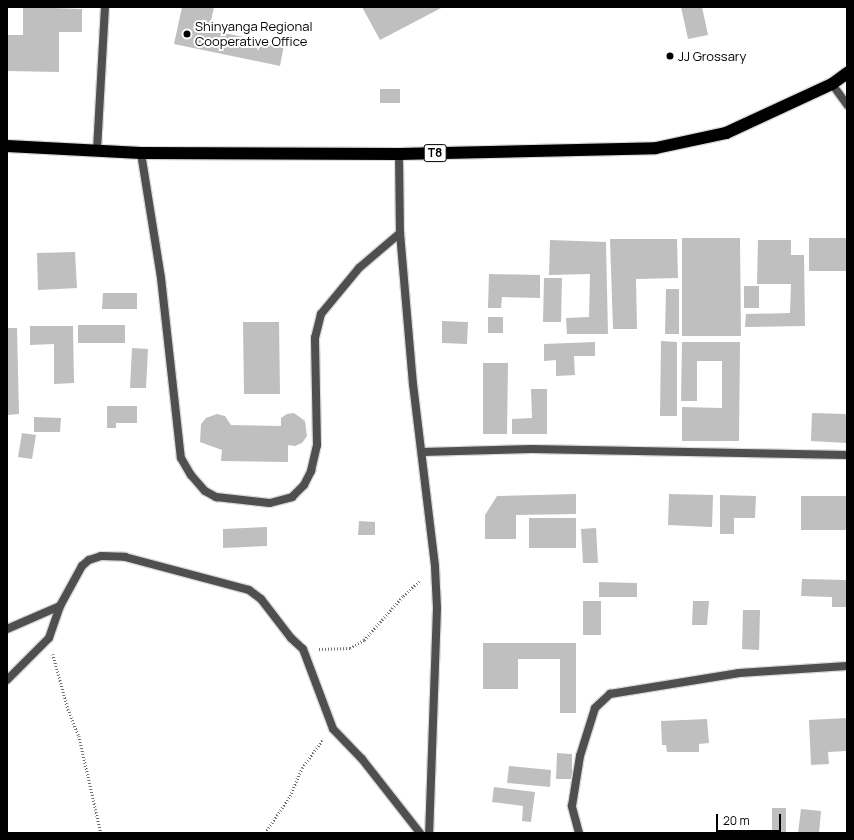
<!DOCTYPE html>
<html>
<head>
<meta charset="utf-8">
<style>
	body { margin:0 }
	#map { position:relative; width:854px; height:840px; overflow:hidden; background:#fff; font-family:Manrope,sans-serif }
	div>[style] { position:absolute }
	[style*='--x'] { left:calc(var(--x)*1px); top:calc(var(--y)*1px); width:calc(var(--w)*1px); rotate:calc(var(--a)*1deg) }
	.building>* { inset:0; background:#bfbfbf }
	.path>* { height:2.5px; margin-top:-1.25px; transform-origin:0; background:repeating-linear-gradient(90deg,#717171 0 1px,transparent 0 3px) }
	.roads { filter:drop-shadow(1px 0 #dbdbdb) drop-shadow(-1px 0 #dbdbdb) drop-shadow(0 1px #dbdbdb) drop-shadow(0 -1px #dbdbdb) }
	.lane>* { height:8px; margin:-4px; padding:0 4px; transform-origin:4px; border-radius:4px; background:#4f4f4f }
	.street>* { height:8px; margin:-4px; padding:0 4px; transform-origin:4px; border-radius:4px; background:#4f4f4f }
	.highway>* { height:12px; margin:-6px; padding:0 6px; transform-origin:6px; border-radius:6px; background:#000 }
	.dots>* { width:11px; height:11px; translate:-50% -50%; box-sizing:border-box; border:2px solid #fff; border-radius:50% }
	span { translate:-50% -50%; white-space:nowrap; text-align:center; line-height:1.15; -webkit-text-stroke:4px #fff; paint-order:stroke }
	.shield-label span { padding:1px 3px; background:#fff; border:1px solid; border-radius:3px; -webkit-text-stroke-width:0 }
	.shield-label { font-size:12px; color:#000; font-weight:700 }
	.poi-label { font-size:13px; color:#000 }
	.left { translate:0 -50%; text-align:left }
	.frame { position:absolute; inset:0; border:8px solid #000; pointer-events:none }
	.scale { position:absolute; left:716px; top:814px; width:65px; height:18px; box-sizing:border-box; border:2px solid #000; border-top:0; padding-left:5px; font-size:12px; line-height:14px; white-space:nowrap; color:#000; -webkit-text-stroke:3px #fff; paint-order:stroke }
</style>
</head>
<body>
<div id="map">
	<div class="building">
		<i style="clip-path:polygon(23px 7px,82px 9px,82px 32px,59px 32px,59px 72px,7px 71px,7px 35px,23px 35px)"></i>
		<i style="clip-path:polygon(182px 7px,214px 7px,209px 30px,284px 45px,280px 66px,174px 44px)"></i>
		<i style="clip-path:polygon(362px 7px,443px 7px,380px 40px)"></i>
		<i style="clip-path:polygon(681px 7px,702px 7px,708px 35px,688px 39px)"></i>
		<i style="clip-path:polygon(380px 89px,400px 89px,400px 103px,380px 103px)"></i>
		<i style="clip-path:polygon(682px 238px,740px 238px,741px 336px,682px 336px)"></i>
		<i style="clip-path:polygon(809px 238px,847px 238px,847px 271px,809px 271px)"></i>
		<i style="clip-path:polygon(610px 239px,677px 239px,678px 278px,636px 279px,637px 329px,613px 329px)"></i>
		<i style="clip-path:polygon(550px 240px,606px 242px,608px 334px,567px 334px,566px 318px,589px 317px,590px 274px,549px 275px)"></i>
		<i style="clip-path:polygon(758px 240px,791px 240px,791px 255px,804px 255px,805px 326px,745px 327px,746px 314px,790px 313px,791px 284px,757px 284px)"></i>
		<i style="clip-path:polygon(75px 252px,77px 288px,38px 290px,37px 253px)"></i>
		<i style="clip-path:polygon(489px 274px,540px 275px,540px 298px,502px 297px,501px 308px,488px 308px)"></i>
		<i style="clip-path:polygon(544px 278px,562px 278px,561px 322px,543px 322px)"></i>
		<i style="clip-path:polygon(744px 286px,759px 286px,759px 308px,744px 308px)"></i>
		<i style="clip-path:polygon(666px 289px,679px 289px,679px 334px,665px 334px)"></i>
		<i style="clip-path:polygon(103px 293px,137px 293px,137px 309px,102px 309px)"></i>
		<i style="clip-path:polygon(488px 317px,503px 317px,503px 333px,488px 333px)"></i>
		<i style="clip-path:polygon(442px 321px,468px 322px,467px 344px,442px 343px)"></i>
		<i style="clip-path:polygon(243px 322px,279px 322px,280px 394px,244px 394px)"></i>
		<i style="clip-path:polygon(78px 325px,125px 325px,125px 343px,78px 343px)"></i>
		<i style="clip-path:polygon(30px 326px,73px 326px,74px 383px,54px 384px,54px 344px,30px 345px)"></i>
		<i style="clip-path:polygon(7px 328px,17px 328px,19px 414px,7px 415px)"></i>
		<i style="clip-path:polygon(661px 341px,677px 342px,677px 416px,660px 416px)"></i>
		<i style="clip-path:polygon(595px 342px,595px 356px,574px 356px,575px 375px,556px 376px,556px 360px,544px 361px,544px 344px)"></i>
		<i style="clip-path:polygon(682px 342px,740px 342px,739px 441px,682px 441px,682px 407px,722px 408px,722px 361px,697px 361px,697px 401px,681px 401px)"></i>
		<i style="clip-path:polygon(132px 348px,148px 349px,146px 388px,130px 388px)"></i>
		<i style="clip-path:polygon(483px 363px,508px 363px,507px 434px,483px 434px)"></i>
		<i style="clip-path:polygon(531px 389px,547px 389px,547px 434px,512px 434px,512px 419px,532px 418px)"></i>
		<i style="clip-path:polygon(107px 406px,137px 406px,137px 423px,116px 423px,116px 428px,107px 428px)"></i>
		<i style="clip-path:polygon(294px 413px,305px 421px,307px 436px,302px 443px,295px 446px,288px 445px,288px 462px,221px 461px,222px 450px,200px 442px,201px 424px,206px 418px,217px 414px,225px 416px,231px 425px,281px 426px,281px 418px,287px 414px)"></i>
		<i style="clip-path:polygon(812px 413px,847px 414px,847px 443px,811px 441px)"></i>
		<i style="clip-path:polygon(34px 417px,61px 418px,60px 432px,34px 432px)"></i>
		<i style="clip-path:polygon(22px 433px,36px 435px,32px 459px,18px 457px)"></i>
		<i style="clip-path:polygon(576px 494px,576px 514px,516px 515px,516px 539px,485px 539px,485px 515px,497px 496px)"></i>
		<i style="clip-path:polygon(669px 494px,713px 495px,712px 527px,668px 525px)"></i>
		<i style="clip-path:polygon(720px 495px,756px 496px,755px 518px,734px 518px,734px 534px,720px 534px)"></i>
		<i style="clip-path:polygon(801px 496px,847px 496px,847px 530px,801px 530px)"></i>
		<i style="clip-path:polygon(529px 518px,576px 518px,576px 548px,529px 548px)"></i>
		<i style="clip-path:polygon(359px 521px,375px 522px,375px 535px,358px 535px)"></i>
		<i style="clip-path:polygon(267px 527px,267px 546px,223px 548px,223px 529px)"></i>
		<i style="clip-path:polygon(596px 528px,598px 563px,583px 563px,581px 529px)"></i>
		<i style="clip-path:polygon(802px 579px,847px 580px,847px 607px,832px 607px,832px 597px,801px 596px)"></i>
		<i style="clip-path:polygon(599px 582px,637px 583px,637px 597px,599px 597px)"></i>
		<i style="clip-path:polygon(583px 601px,601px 601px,601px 635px,583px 635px)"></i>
		<i style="clip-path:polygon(693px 601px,709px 601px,707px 625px,692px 625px)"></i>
		<i style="clip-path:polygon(743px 610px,760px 610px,759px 650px,742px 649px)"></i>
		<i style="clip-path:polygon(483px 643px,576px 643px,576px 713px,560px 713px,560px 659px,518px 659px,518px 689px,483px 689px)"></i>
		<i style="clip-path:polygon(847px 718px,847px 751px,828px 752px,829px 764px,811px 765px,809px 720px)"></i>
		<i style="clip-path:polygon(707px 719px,709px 743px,699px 744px,699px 752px,667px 752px,666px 745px,662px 745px,661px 721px)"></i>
		<i style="clip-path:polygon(557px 753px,572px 754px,572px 779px,556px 779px)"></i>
		<i style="clip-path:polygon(509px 766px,551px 770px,550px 787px,507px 783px)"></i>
		<i style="clip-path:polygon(494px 787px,535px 792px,531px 822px,522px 821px,523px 806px,492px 802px)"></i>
		<i style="clip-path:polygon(772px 808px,786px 808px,786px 833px,772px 833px)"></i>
		<i style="clip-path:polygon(801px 809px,821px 811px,819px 833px,798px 833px)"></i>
	</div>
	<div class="path">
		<i style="--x:319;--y:649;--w:31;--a:-2"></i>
		<i style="--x:350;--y:648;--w:16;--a:-30"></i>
		<i style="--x:364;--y:640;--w:59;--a:-48.4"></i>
		<i style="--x:403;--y:596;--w:23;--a:-43"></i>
		<i style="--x:53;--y:654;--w:57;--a:74.7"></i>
		<i style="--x:68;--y:709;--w:29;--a:68"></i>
		<i style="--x:79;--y:736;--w:99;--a:77.2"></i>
		<i style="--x:265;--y:833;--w:45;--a:-56"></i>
		<i style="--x:290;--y:796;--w:30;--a:-67"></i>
		<i style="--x:302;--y:768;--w:36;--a:-54"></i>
	</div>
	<div class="roads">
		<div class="lane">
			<i style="--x:141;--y:153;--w:127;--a:80.9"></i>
			<i style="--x:161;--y:278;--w:181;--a:83.7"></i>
			<i style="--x:181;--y:458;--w:20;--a:60"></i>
			<i style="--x:191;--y:475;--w:21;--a:49"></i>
			<i style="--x:205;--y:491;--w:13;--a:29"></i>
			<i style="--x:216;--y:497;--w:54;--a:6.3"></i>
			<i style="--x:270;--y:503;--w:23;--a:-15"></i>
			<i style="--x:292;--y:497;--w:17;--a:-45"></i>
			<i style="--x:304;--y:485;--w:16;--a:-63"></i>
			<i style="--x:311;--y:471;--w:27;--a:-77"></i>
			<i style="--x:317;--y:445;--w:107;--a:-91.1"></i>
			<i style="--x:315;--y:338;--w:25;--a:-76"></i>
			<i style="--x:321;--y:314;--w:60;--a:-50.4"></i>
			<i style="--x:359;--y:268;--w:54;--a:-40.5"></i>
			<i style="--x:7;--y:629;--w:58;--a:-23.5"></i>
			<i style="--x:60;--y:606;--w:46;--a:-61.2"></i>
			<i style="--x:82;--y:566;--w:9;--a:-41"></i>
			<i style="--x:89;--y:560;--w:13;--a:-18"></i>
			<i style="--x:101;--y:556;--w:24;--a:2"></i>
			<i style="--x:125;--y:557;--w:128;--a:14.9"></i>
			<i style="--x:249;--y:590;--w:15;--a:37"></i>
			<i style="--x:261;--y:599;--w:49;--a:52.4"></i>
			<i style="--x:291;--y:638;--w:16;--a:43"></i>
			<i style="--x:303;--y:649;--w:85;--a:69.4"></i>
			<i style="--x:333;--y:729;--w:42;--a:46"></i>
			<i style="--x:362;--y:759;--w:94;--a:51.9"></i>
			<i style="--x:7;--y:680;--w:59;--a:-45"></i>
			<i style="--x:49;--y:638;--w:34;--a:-71"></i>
		</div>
		<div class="street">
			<i style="--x:832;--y:84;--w:26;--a:54"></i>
			<i style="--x:97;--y:150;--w:143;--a:-86.8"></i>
			<i style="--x:399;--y:154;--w:79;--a:89.3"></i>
			<i style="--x:400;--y:233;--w:152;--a:85.1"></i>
			<i style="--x:413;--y:384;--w:184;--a:83.1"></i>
			<i style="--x:435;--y:567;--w:41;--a:87.2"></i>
			<i style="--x:437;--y:608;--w:225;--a:92"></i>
			<i style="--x:422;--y:452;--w:109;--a:-1.6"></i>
			<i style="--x:531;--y:449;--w:316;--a:1.1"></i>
			<i style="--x:579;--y:833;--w:28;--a:-105"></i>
			<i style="--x:572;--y:806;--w:51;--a:-80.9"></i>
			<i style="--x:580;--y:756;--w:50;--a:-72.6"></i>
			<i style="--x:595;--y:708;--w:21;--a:-43"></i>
			<i style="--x:610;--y:694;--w:131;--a:-9.2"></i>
			<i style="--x:739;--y:673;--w:108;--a:-3.7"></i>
		</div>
		<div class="highway">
			<i style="--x:7;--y:146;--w:134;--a:3"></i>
			<i style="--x:141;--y:153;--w:258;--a:0.2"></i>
			<i style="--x:399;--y:154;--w:257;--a:-1.3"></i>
			<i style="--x:656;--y:148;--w:72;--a:-12.1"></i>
			<i style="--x:726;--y:133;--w:117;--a:-24.8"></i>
			<i style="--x:832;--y:84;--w:19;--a:-36"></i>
		</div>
	</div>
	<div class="dots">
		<i style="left:187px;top:34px;background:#000"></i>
		<i style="left:670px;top:56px;background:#000"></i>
	</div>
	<div class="shield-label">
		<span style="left:435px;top:153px">T8</span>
	</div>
	<div class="poi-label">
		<span class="left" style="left:195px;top:34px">Shinyanga Regional<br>Cooperative Office</span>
		<span class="left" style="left:678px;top:56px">JJ Grossary</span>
	</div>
	<div class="frame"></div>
	<div class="scale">20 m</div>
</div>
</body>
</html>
